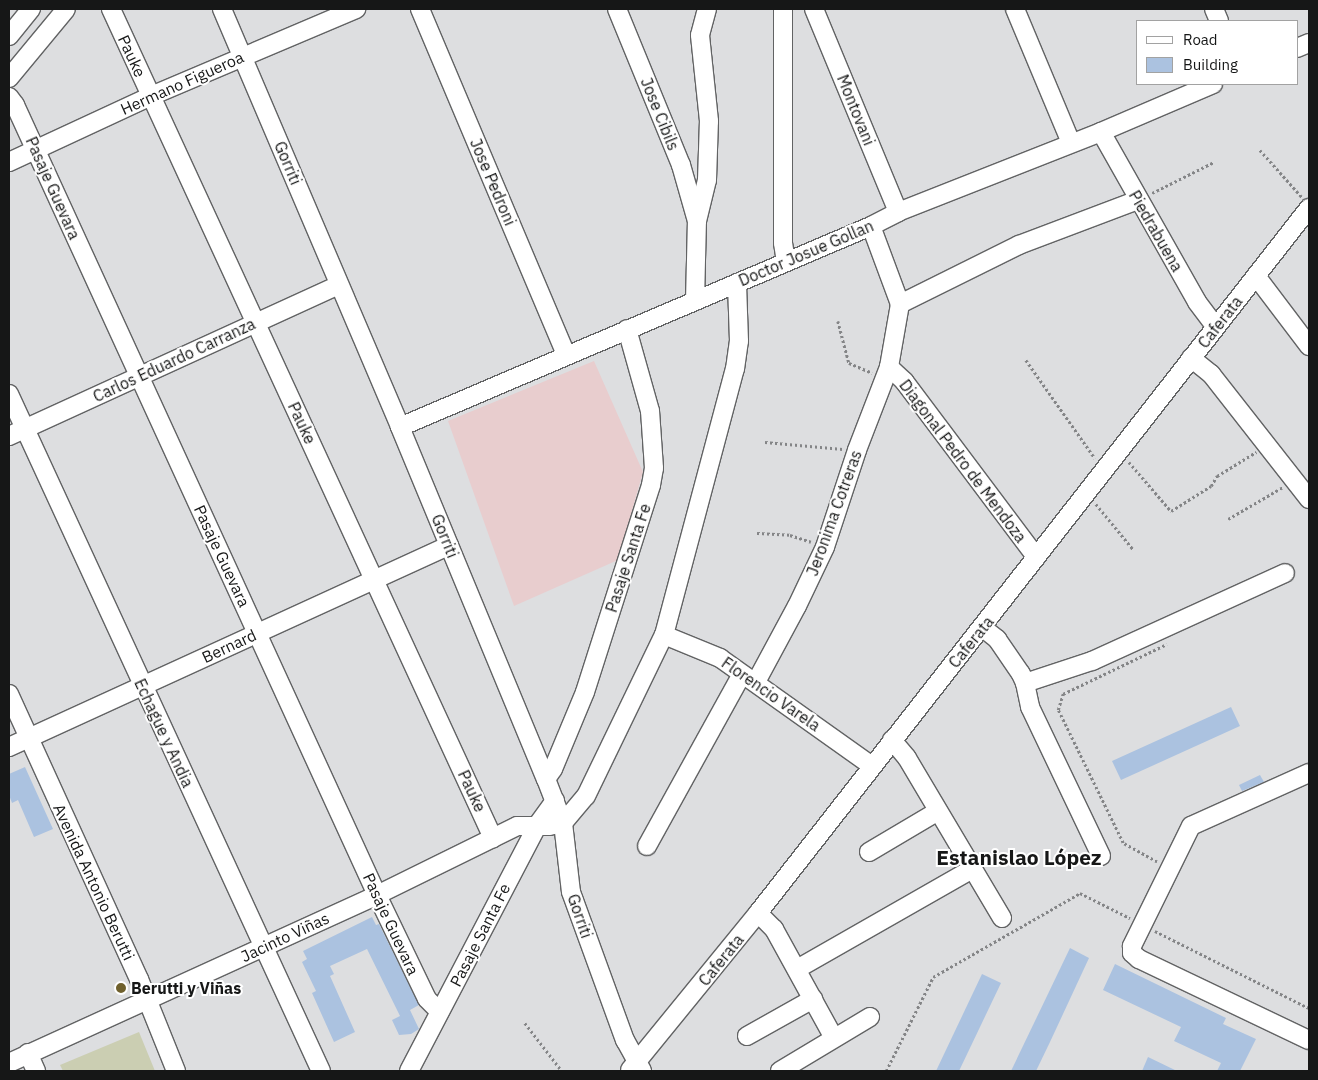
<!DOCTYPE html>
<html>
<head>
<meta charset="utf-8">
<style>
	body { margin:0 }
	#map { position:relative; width:1318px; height:1080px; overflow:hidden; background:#dddee0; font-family:"IBM Plex Sans",sans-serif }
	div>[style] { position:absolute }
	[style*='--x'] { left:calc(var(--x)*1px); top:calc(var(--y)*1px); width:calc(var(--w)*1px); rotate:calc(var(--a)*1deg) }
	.industrial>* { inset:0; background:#e8cdce }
	.green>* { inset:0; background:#cbceb2 }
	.building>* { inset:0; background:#abc2e0 }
	.path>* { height:2.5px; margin-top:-1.25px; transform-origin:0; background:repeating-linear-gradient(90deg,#848587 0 2.5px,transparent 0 5px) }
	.roads { filter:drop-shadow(1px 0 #626364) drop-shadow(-1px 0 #626364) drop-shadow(0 1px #626364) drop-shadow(0 -1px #626364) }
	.minor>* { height:18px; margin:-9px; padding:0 9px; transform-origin:9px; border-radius:9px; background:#fff }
	.dots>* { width:14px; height:14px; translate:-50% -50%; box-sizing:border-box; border:2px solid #fff; border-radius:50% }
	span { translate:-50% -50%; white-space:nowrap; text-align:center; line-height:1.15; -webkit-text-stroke:4px #fff; paint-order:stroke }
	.street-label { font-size:16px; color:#161717 }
	.poi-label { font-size:16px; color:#161717; font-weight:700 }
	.left { translate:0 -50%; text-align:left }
	.district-label { font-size:21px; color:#161717; font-weight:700 }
	.frame { position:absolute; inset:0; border:10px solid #161717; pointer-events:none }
	.legend { position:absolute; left:1136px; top:20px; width:162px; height:65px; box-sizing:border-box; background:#fff; border:1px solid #a2a2a2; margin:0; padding:6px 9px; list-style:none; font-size:15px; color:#161717 }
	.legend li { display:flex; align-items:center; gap:10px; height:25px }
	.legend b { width:25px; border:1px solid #a2a2a2 }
</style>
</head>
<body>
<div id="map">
	<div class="industrial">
		<i style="clip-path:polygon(594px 361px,643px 472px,618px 560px,514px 606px,448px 421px)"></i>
	</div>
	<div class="green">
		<i style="clip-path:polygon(139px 1032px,155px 1071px,63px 1071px,60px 1065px)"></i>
	</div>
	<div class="building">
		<i style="clip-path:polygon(1231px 707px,1240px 726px,1121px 780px,1112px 761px)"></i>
		<i style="clip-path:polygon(25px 767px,53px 829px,34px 837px,18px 800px,12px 803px,9px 795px,9px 774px)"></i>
		<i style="clip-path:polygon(1260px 775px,1264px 782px,1242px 791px,1239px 785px)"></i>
		<i style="clip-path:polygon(372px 917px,376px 925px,379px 924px,419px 1005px,410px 1010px,419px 1029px,411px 1034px,399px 1035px,392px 1020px,400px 1016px,367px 949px,330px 966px,334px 974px,330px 976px,355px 1032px,334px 1042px,312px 993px,316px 991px,302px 962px,307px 959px,303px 951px)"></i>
		<i style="clip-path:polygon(1070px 948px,1089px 958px,1050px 1042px,1036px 1071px,1011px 1071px)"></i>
		<i style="clip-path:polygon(1115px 964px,1226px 1018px,1223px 1024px,1256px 1039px,1240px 1071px,1217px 1071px,1221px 1063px,1174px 1041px,1181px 1027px,1103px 990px)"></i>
		<i style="clip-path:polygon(982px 974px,1001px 983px,959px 1071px,936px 1071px)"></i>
		<i style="clip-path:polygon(1148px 1057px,1177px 1071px,1142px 1071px)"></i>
	</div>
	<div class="path">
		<i style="--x:1260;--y:150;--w:63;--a:48.2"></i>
		<i style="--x:1152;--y:193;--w:69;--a:-26.6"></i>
		<i style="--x:838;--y:321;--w:43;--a:75.3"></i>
		<i style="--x:849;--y:363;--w:25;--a:23"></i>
		<i style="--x:1026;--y:360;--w:120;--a:54.9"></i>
		<i style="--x:765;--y:442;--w:78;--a:5.1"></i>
		<i style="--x:1129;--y:462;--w:65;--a:49.4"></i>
		<i style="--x:1171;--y:511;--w:47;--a:-32"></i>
		<i style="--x:1211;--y:486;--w:12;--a:-59"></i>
		<i style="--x:1217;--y:476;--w:46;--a:-31.6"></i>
		<i style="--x:1096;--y:504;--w:58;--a:50.6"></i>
		<i style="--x:1228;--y:519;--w:64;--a:-30.2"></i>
		<i style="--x:757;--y:533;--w:33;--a:3"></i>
		<i style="--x:790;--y:535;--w:22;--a:18"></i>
		<i style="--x:1157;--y:862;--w:39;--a:-151"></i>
		<i style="--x:1123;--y:843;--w:148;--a:-116"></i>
		<i style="--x:1058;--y:710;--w:17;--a:-73"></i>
		<i style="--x:1063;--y:694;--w:115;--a:-25.7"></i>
		<i style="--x:1155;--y:931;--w:172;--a:26.6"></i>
		<i style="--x:525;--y:1023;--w:61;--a:52.4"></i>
		<i style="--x:886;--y:1071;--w:105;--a:-63.4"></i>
		<i style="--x:933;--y:977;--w:169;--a:-29.7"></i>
		<i style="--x:1080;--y:893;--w:56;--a:26.6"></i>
	</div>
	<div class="roads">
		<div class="minor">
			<i style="--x:111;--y:9;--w:913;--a:65.26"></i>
			<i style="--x:222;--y:9;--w:454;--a:66.9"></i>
			<i style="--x:400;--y:427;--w:381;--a:67.5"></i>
			<i style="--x:546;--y:779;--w:47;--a:68.9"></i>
			<i style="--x:563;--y:823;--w:69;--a:83.4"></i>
			<i style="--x:571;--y:892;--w:158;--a:70"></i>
			<i style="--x:625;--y:1040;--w:35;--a:61"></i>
			<i style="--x:420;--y:9;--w:376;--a:67.1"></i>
			<i style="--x:617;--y:9;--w:169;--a:67.7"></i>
			<i style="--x:681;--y:165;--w:58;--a:74.1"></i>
			<i style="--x:783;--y:9;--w:234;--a:90"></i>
			<i style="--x:783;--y:243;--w:19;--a:81"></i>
			<i style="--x:814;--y:9;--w:220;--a:67.5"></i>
			<i style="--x:1015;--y:9;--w:145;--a:67.3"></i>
			<i style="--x:1214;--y:9;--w:13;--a:67"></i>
			<i style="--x:9;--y:36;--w:35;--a:-51"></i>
			<i style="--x:1297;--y:48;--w:13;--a:-23"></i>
			<i style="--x:9;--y:78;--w:89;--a:-50.4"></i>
			<i style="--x:9;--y:97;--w:10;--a:53"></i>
			<i style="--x:15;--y:105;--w:869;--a:65.38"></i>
			<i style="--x:377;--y:895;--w:115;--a:64.3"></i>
			<i style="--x:427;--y:999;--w:18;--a:45"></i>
			<i style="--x:1101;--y:132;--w:195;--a:60.5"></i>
			<i style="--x:1197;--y:302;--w:31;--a:53"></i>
			<i style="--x:9;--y:162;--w:157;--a:-24.9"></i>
			<i style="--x:151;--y:96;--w:223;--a:-23"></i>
			<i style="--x:1256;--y:276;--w:88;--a:52.9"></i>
			<i style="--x:695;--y:301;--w:80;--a:-88.6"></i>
			<i style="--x:697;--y:221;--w:42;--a:-76.3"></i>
			<i style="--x:707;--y:180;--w:59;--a:-88.1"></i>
			<i style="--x:709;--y:121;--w:86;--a:-96"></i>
			<i style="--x:700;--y:35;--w:27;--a:-75"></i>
			<i style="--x:900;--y:304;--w:133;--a:-26.4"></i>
			<i style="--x:1019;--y:245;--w:127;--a:-20.7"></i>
			<i style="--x:1191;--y:358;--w:26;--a:39"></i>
			<i style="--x:1211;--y:374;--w:159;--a:51.9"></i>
			<i style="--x:889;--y:367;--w:21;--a:43"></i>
			<i style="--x:904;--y:381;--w:220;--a:53.1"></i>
			<i style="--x:9;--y:394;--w:745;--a:65.26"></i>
			<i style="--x:400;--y:427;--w:512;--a:-23.11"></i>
			<i style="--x:871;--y:226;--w:30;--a:-27"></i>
			<i style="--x:898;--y:212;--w:218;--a:-21.5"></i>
			<i style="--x:1101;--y:132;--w:122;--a:-23.2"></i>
			<i style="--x:9;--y:436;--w:363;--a:-24.6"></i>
			<i style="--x:983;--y:628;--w:18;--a:38"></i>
			<i style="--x:997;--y:639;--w:42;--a:55.6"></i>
			<i style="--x:1021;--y:674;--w:10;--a:66"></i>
			<i style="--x:1025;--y:683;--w:25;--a:78"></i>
			<i style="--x:1030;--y:707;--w:165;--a:64.5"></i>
			<i style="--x:664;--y:635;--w:61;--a:22.3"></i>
			<i style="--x:720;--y:658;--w:186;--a:35.4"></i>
			<i style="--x:756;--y:682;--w:86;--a:-61.7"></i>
			<i style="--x:797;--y:606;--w:65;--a:-64.6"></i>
			<i style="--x:825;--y:547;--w:102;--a:-71.7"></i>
			<i style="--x:857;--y:450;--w:89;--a:-68.9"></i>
			<i style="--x:889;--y:367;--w:64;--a:-80.1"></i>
			<i style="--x:900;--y:304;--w:83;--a:-110.4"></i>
			<i style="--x:1025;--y:683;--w:71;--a:-18.2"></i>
			<i style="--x:1092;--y:661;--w:212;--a:-24.5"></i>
			<i style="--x:9;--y:694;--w:313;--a:65.5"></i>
			<i style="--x:139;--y:979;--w:99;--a:68.1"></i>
			<i style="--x:892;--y:740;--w:23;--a:50"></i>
			<i style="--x:907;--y:758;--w:186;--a:59.3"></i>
			<i style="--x:9;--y:747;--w:484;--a:-24.6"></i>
			<i style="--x:1309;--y:773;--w:129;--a:155.8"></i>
			<i style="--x:1191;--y:826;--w:134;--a:116.2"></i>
			<i style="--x:1132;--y:946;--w:7;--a:90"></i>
			<i style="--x:1132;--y:953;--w:9;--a:41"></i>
			<i style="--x:1139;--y:959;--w:188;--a:25.5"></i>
			<i style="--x:546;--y:779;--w:12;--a:-55"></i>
			<i style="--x:553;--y:769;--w:83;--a:-67.4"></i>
			<i style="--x:585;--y:692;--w:217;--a:-72.3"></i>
			<i style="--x:651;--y:485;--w:17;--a:-80"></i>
			<i style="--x:654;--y:468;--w:57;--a:-94"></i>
			<i style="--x:650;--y:411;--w:85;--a:-105.7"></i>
			<i style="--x:647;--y:846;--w:196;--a:-61.1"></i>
			<i style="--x:869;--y:852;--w:80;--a:-30.7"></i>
			<i style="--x:758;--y:913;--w:23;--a:45"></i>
			<i style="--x:774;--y:929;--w:124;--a:61.2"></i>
			<i style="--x:797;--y:969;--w:202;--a:-29.7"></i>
			<i style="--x:747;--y:1036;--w:76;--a:-29.3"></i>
			<i style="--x:28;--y:1053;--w:20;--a:66"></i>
			<i style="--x:9;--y:1063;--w:405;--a:-24.5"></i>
			<i style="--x:377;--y:895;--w:156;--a:-26.2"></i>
			<i style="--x:517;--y:826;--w:32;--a:0"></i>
			<i style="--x:549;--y:826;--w:14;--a:-12"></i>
			<i style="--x:563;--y:823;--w:35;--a:-50"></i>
			<i style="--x:586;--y:796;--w:179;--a:-64.2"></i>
			<i style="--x:664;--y:635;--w:275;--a:-75.1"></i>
			<i style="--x:735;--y:369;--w:28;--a:-82"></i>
			<i style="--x:739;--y:341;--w:58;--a:-92"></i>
			<i style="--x:630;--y:1070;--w:203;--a:-50.8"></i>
			<i style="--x:758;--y:913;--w:895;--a:-51.99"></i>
			<i style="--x:409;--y:1071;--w:279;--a:-62.4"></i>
			<i style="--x:538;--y:824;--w:29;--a:-54"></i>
			<i style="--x:780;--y:1071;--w:105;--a:-31"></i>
		</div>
	</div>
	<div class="dots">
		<i style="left:121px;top:988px;background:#6f602d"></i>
	</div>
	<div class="street-label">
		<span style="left:132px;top:56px;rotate:65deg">Pauke</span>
		<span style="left:182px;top:83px;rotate:-24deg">Hermano Figueroa</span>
		<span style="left:856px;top:110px;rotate:68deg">Montovani</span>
		<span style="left:660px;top:114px;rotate:68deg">Jose Cibils</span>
		<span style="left:288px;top:163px;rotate:67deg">Gorriti</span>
		<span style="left:493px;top:182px;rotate:67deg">Jose Pedroni</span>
		<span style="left:53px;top:188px;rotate:66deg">Pasaje Guevara</span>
		<span style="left:1156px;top:231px;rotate:60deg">Piedrabuena</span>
		<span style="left:806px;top:253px;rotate:-23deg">Doctor Josue Gollan</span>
		<span style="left:1220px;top:322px;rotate:-52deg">Caferata</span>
		<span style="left:174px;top:360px;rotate:-25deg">Carlos Eduardo Carranza</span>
		<span style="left:302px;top:423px;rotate:65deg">Pauke</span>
		<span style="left:963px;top:461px;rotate:53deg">Diagonal Pedro de Mendoza</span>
		<span style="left:834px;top:513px;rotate:-70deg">Jeronima Cotreras</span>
		<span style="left:445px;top:536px;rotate:68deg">Gorriti</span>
		<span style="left:222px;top:556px;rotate:65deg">Pasaje Guevara</span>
		<span style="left:628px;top:558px;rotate:-72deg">Pasaje Santa Fe</span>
		<span style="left:971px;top:642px;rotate:-51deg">Caferata</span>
		<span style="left:229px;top:646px;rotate:-25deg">Bernard</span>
		<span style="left:771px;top:694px;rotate:35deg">Florencio Varela</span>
		<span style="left:164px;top:733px;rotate:65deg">Echague y Andia</span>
		<span style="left:472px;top:791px;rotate:65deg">Pauke</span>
		<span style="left:94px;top:882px;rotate:65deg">Avenida Antonio Berutti</span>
		<span style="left:580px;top:916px;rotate:71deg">Gorriti</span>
		<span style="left:391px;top:924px;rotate:65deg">Pasaje Guevara</span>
		<span style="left:480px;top:935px;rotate:-63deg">Pasaje Santa Fe</span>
		<span style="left:285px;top:937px;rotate:-25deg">Jacinto Viñas</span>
		<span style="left:721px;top:960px;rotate:-51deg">Caferata</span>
	</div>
	<div class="poi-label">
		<span class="left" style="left:131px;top:988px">Berutti y Viñas</span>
	</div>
	<div class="district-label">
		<span style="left:1019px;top:857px">Estanislao López</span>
	</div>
	<div class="frame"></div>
	<ul class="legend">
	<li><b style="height:6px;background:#fff"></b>Road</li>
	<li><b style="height:14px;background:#abc2e0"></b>Building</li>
	</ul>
</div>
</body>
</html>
